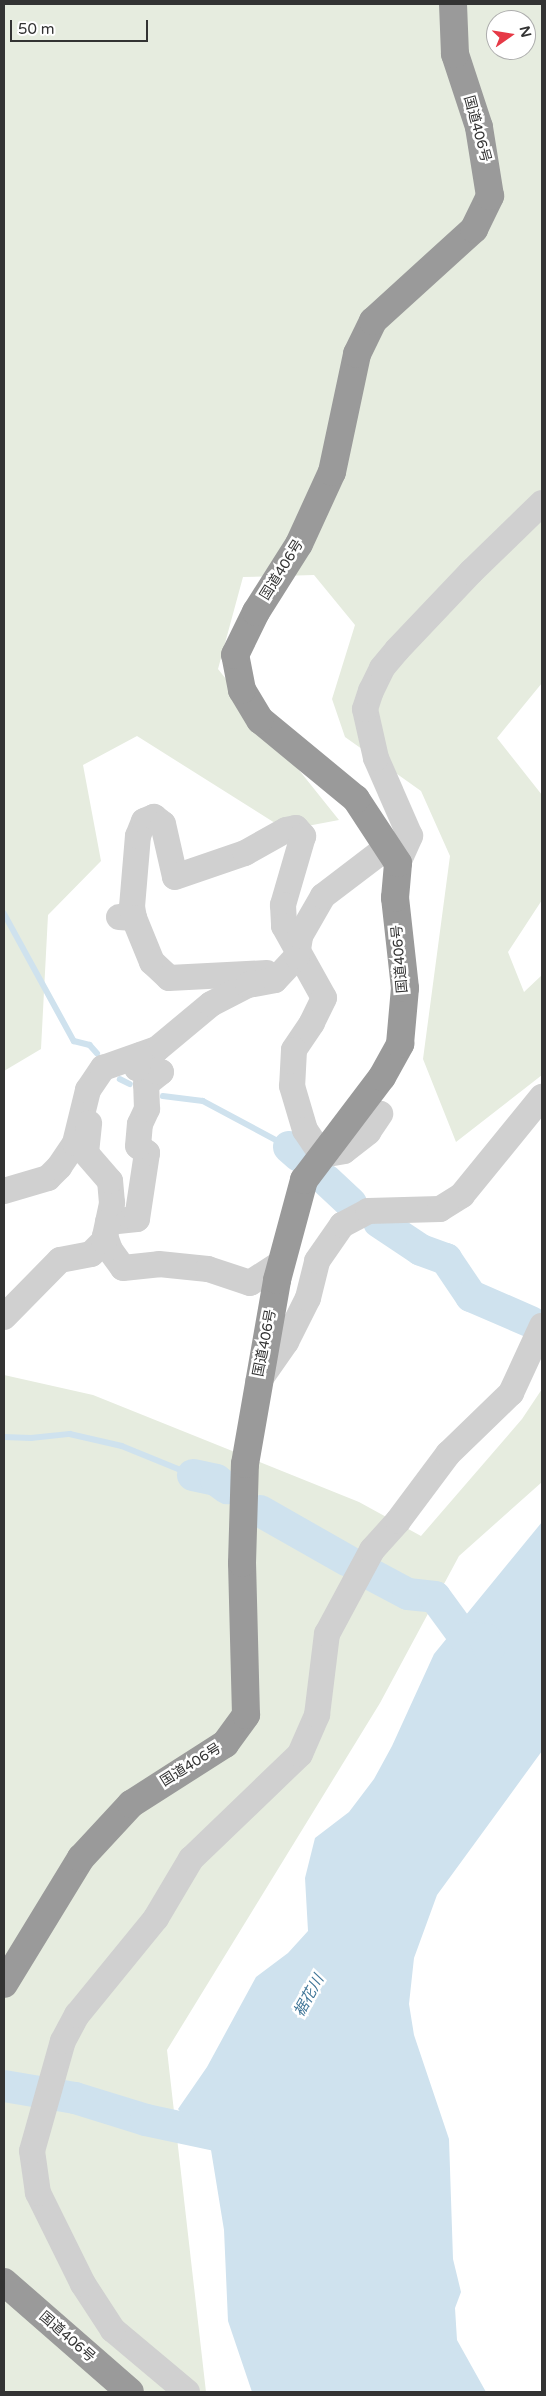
<!DOCTYPE html>
<html>
<head>
<meta charset="utf-8">
<style>
	body { margin:0 }
	#map { position:relative; width:546px; height:2396px; overflow:hidden; background:#fff; font-family:"Varela Round","Noto Sans JP",sans-serif }
	div>[style] { position:absolute }
	[style*='--x'] { left:calc(var(--x)*1px); top:calc(var(--y)*1px); width:calc(var(--w)*1px); rotate:calc(var(--a)*1deg) }
	.green>* { inset:0; background:#e6ecdf }
	.water>* { inset:0; background:#cfe2ee }
	.stream>* { height:5.5px; margin:-2.75px; padding:0 2.75px; transform-origin:2.75px; border-radius:2.75px; background:#cfe2ee }
	.river>* { height:32px; margin:-16px; padding:0 16px; transform-origin:16px; border-radius:16px; background:#cfe2ee }
	.minor>* { height:26px; margin:-13px; padding:0 13px; transform-origin:13px; border-radius:13px; background:#d0d0d0 }
	.highway>* { height:28px; margin:-14px; padding:0 14px; transform-origin:14px; border-radius:14px; background:#9a9a9a }
	span { translate:-50% -50%; white-space:nowrap; text-align:center; line-height:1.15; -webkit-text-stroke:5px #fff; paint-order:stroke }
	.street-label { font-size:14px; color:#333 }
	.water-label { font-size:15px; color:#3f7597; font-style:italic }
	.frame { position:absolute; inset:0; border:5px solid #333; pointer-events:none }
	.north { position:absolute; left:486px; top:10px; width:50px; height:50px; box-sizing:border-box; background:#fff; border:1px solid #adadad; border-radius:50%; rotate:77deg; font-size:14px; font-weight:700; line-height:20px; text-align:center; color:#333 }
	.north::after { content:''; display:block; margin:auto; width:18px; height:22px; background:#e63946; clip-path:polygon(50% 0,100% 100%,50% 72%,0 100%) }
	.scale { position:absolute; left:10px; top:20px; width:138px; height:22px; box-sizing:border-box; border:2px solid #333; border-top:0; padding-left:6px; font-size:15px; line-height:18px; white-space:nowrap; color:#333; -webkit-text-stroke:4px #fff; paint-order:stroke }
</style>
</head>
<body>
<div id="map">
	<div class="green">
		<i style="clip-path:polygon(evenodd,4px 4px,542px 4px,542px 683px,497px 738px,542px 795px,542px 900px,508px 952px,524px 992px,542px 975px,542px 1075px,456px 1142px,423px 1059px,450px 856px,421px 791px,345px 737px,332px 699px,355px 625px,314px 575px,243px 577px,218px 669px,339px 820px,286px 830px,137px 736px,83px 765px,101px 861px,48px 915px,41px 1049px,4px 1071px,4px 4px,496px 20px,526px 20px,526px 50px,496px 50px,496px 20px)"></i>
		<i style="clip-path:polygon(4px 1375px,93px 1395px,359px 1502px,421px 1536px,522px 1419px,542px 1389px,542px 1482px,459px 1556px,380px 1703px,167px 2050px,206px 2392px,4px 2392px)"></i>
	</div>
	<div class="water">
		<i style="clip-path:polygon(542px 1522px,542px 1751px,437px 1895px,414px 1958px,409px 2004px,414px 2035px,449px 2139px,453px 2259px,461px 2292px,455px 2308px,457px 2340px,486px 2392px,252px 2392px,228px 2321px,224px 2230px,211px 2150px,178px 2109px,207px 2067px,256px 1977px,288px 1953px,308px 1931px,305px 1878px,315px 1838px,349px 1812px,374px 1779px,392px 1746px,434px 1654px)"></i>
	</div>
	<div class="stream">
		<i style="--x:4;--y:913;--w:146;--a:61.3"></i>
		<i style="--x:74;--y:1041;--w:16;--a:14"></i>
		<i style="--x:90;--y:1045;--w:11;--a:49"></i>
		<i style="--x:120;--y:1079;--w:11;--a:27"></i>
		<i style="--x:163;--y:1096;--w:40;--a:7.1"></i>
		<i style="--x:203;--y:1101;--w:98;--a:28.1"></i>
		<i style="--x:4;--y:1437;--w:27;--a:2"></i>
		<i style="--x:31;--y:1438;--w:39;--a:-6"></i>
		<i style="--x:70;--y:1434;--w:53;--a:13"></i>
		<i style="--x:122;--y:1446;--w:77;--a:22.2"></i>
	</div>
	<div class="river">
		<i style="--x:289;--y:1147;--w:13;--a:42"></i>
		<i style="--x:326;--y:1180;--w:34;--a:43"></i>
		<i style="--x:379;--y:1222;--w:50;--a:33.7"></i>
		<i style="--x:421;--y:1250;--w:27;--a:20"></i>
		<i style="--x:446;--y:1259;--w:45;--a:56"></i>
		<i style="--x:471;--y:1296;--w:65;--a:23.4"></i>
		<i style="--x:193;--y:1475;--w:24;--a:12"></i>
		<i style="--x:216;--y:1480;--w:14;--a:36"></i>
		<i style="--x:260;--y:1511;--w:101;--a:29.6"></i>
		<i style="--x:374;--y:1576;--w:38;--a:28"></i>
		<i style="--x:408;--y:1594;--w:27;--a:6"></i>
		<i style="--x:435;--y:1597;--w:51;--a:53.8"></i>
		<i style="--x:465;--y:1638;--w:20;--a:3"></i>
		<i style="--x:485;--y:1639;--w:10;--a:66"></i>
		<i style="--x:4;--y:2086;--w:72;--a:9.6"></i>
		<i style="--x:75;--y:2098;--w:74;--a:17.2"></i>
		<i style="--x:146;--y:2120;--w:95;--a:12.1"></i>
	</div>
	<div class="minor">
		<i style="--x:398;--y:863;--w:30;--a:-66"></i>
		<i style="--x:410;--y:836;--w:85;--a:-113.6"></i>
		<i style="--x:376;--y:758;--w:50;--a:-102.7"></i>
		<i style="--x:365;--y:709;--w:19;--a:-72"></i>
		<i style="--x:371;--y:691;--w:25;--a:-64"></i>
		<i style="--x:382;--y:668;--w:23;--a:-50"></i>
		<i style="--x:397;--y:650;--w:108;--a:-46.5"></i>
		<i style="--x:471;--y:572;--w:99;--a:-44.2"></i>
		<i style="--x:119;--y:917;--w:15;--a:4"></i>
		<i style="--x:134;--y:918;--w:11;--a:-100"></i>
		<i style="--x:132;--y:907;--w:71;--a:-85.2"></i>
		<i style="--x:138;--y:836;--w:16;--a:-68"></i>
		<i style="--x:144;--y:821;--w:11;--a:-22"></i>
		<i style="--x:154;--y:817;--w:11;--a:38"></i>
		<i style="--x:163;--y:824;--w:54;--a:77.2"></i>
		<i style="--x:175;--y:877;--w:74;--a:-18.9"></i>
		<i style="--x:245;--y:853;--w:47;--a:-29.3"></i>
		<i style="--x:286;--y:830;--w:10;--a:-11"></i>
		<i style="--x:296;--y:828;--w:11;--a:49"></i>
		<i style="--x:303;--y:836;--w:72;--a:106.2"></i>
		<i style="--x:283;--y:905;--w:21;--a:87"></i>
		<i style="--x:284;--y:926;--w:82;--a:60.9"></i>
		<i style="--x:324;--y:998;--w:28;--a:116"></i>
		<i style="--x:312;--y:1023;--w:32;--a:124"></i>
		<i style="--x:294;--y:1050;--w:36;--a:93"></i>
		<i style="--x:292;--y:1086;--w:46;--a:73.5"></i>
		<i style="--x:305;--y:1130;--w:30;--a:56"></i>
		<i style="--x:322;--y:1155;--w:22;--a:-10"></i>
		<i style="--x:344;--y:1151;--w:31;--a:-38"></i>
		<i style="--x:368;--y:1132;--w:22;--a:-56"></i>
		<i style="--x:134;--y:918;--w:48;--a:67.8"></i>
		<i style="--x:152;--y:962;--w:23;--a:43"></i>
		<i style="--x:169;--y:978;--w:98;--a:-2.9"></i>
		<i style="--x:4;--y:1191;--w:46;--a:-16.5"></i>
		<i style="--x:48;--y:1178;--w:16;--a:-45"></i>
		<i style="--x:59;--y:1167;--w:29;--a:-56"></i>
		<i style="--x:75;--y:1143;--w:55;--a:-76.2"></i>
		<i style="--x:88;--y:1090;--w:27;--a:-56"></i>
		<i style="--x:103;--y:1068;--w:57;--a:-19.4"></i>
		<i style="--x:157;--y:1049;--w:70;--a:-39.8"></i>
		<i style="--x:211;--y:1004;--w:42;--a:-27.2"></i>
		<i style="--x:248;--y:985;--w:27;--a:-10"></i>
		<i style="--x:275;--y:980;--w:33;--a:-47"></i>
		<i style="--x:297;--y:956;--w:20;--a:-81"></i>
		<i style="--x:300;--y:936;--w:46;--a:-60.1"></i>
		<i style="--x:323;--y:896;--w:79;--a:-37.3"></i>
		<i style="--x:108;--y:1222;--w:29;--a:-6"></i>
		<i style="--x:137;--y:1219;--w:67;--a:-81.4"></i>
		<i style="--x:147;--y:1153;--w:11;--a:-142"></i>
		<i style="--x:138;--y:1146;--w:22;--a:-85"></i>
		<i style="--x:140;--y:1124;--w:17;--a:-65"></i>
		<i style="--x:147;--y:1109;--w:25;--a:-92"></i>
		<i style="--x:146;--y:1084;--w:19;--a:-39"></i>
		<i style="--x:161;--y:1072;--w:24;--a:-171"></i>
		<i style="--x:137;--y:1068;--w:13;--a:-77"></i>
		<i style="--x:105;--y:1236;--w:15;--a:70"></i>
		<i style="--x:110;--y:1250;--w:22;--a:54"></i>
		<i style="--x:123;--y:1268;--w:36;--a:-6"></i>
		<i style="--x:159;--y:1264;--w:49;--a:5.8"></i>
		<i style="--x:208;--y:1269;--w:44;--a:18.4"></i>
		<i style="--x:250;--y:1283;--w:37;--a:-33"></i>
		<i style="--x:4;--y:1317;--w:80;--a:-45.5"></i>
		<i style="--x:60;--y:1260;--w:32;--a:-11"></i>
		<i style="--x:91;--y:1254;--w:18;--a:-45"></i>
		<i style="--x:104;--y:1241;--w:39;--a:-78"></i>
		<i style="--x:112;--y:1203;--w:22;--a:-95"></i>
		<i style="--x:110;--y:1181;--w:37;--a:-131"></i>
		<i style="--x:86;--y:1153;--w:30;--a:-84"></i>
		<i style="--x:258;--y:1382;--w:49;--a:-55"></i>
		<i style="--x:286;--y:1342;--w:49;--a:-63.4"></i>
		<i style="--x:308;--y:1298;--w:38;--a:-76"></i>
		<i style="--x:317;--y:1261;--w:44;--a:-55.2"></i>
		<i style="--x:342;--y:1225;--w:30;--a:-28"></i>
		<i style="--x:368;--y:1211;--w:72;--a:-1.6"></i>
		<i style="--x:440;--y:1209;--w:26;--a:-32"></i>
		<i style="--x:462;--y:1195;--w:127;--a:-50.8"></i>
		<i style="--x:187;--y:2392;--w:97;--a:-140"></i>
		<i style="--x:113;--y:2330;--w:55;--a:-123.1"></i>
		<i style="--x:83;--y:2284;--w:102;--a:-116.3"></i>
		<i style="--x:38;--y:2193;--w:42;--a:-98.1"></i>
		<i style="--x:32;--y:2151;--w:114;--a:-74.3"></i>
		<i style="--x:63;--y:2041;--w:30;--a:-62"></i>
		<i style="--x:77;--y:2015;--w:125;--a:-50.8"></i>
		<i style="--x:156;--y:1918;--w:69;--a:-59.3"></i>
		<i style="--x:191;--y:1859;--w:151;--a:-43.9"></i>
		<i style="--x:300;--y:1754;--w:43;--a:-66.4"></i>
		<i style="--x:317;--y:1715;--w:82;--a:-83"></i>
		<i style="--x:327;--y:1634;--w:95;--a:-61.8"></i>
		<i style="--x:372;--y:1550;--w:39;--a:-48"></i>
		<i style="--x:398;--y:1521;--w:84;--a:-53.3"></i>
		<i style="--x:448;--y:1454;--w:88;--a:-44.1"></i>
		<i style="--x:511;--y:1393;--w:74;--a:-65.2"></i>
	</div>
	<div class="highway">
		<i style="--x:4;--y:1984;--w:148;--a:-58.6"></i>
		<i style="--x:81;--y:1858;--w:74;--a:-47.2"></i>
		<i style="--x:131;--y:1804;--w:112;--a:-32.6"></i>
		<i style="--x:225;--y:1744;--w:36;--a:-54"></i>
		<i style="--x:246;--y:1715;--w:152;--a:-91.5"></i>
		<i style="--x:242;--y:1563;--w:99;--a:-88.3"></i>
		<i style="--x:245;--y:1464;--w:187;--a:-80.1"></i>
		<i style="--x:277;--y:1280;--w:104;--a:-74.9"></i>
		<i style="--x:304;--y:1180;--w:129;--a:-52.9"></i>
		<i style="--x:382;--y:1077;--w:38;--a:-61"></i>
		<i style="--x:400;--y:1044;--w:56;--a:-84.9"></i>
		<i style="--x:405;--y:988;--w:91;--a:-96.3"></i>
		<i style="--x:395;--y:898;--w:35;--a:-85"></i>
		<i style="--x:398;--y:863;--w:77;--a:-123.3"></i>
		<i style="--x:356;--y:799;--w:124;--a:-140.5"></i>
		<i style="--x:260;--y:720;--w:35;--a:-121"></i>
		<i style="--x:242;--y:690;--w:36;--a:-101"></i>
		<i style="--x:235;--y:655;--w:48;--a:-64"></i>
		<i style="--x:256;--y:612;--w:80;--a:-57.7"></i>
		<i style="--x:299;--y:544;--w:79;--a:-65.4"></i>
		<i style="--x:332;--y:472;--w:121;--a:-78"></i>
		<i style="--x:357;--y:354;--w:37;--a:-64"></i>
		<i style="--x:373;--y:321;--w:137;--a:-42.3"></i>
		<i style="--x:474;--y:229;--w:37;--a:-64"></i>
		<i style="--x:490;--y:196;--w:70;--a:-99.1"></i>
		<i style="--x:479;--y:127;--w:77;--a:-108.2"></i>
		<i style="--x:455;--y:54;--w:50;--a:-92.3"></i>
		<i style="--x:4;--y:2282;--w:167;--a:41.1"></i>
	</div>
	<div class="street-label">
		<span style="left:477px;top:129px;rotate:75deg">国道406号</span>
		<span style="left:282px;top:570px;rotate:-58deg">国道406号</span>
		<span style="left:400px;top:959px;rotate:-95deg">国道406号</span>
		<span style="left:265px;top:1343px;rotate:-79deg">国道406号</span>
		<span style="left:191px;top:1765px;rotate:-32deg">国道406号</span>
		<span style="left:67px;top:2337px;rotate:41deg">国道406号</span>
	</div>
	<div class="water-label">
		<span style="left:309px;top:1996px;rotate:-61deg">裾花川</span>
	</div>
	<div class="frame"></div>
	<div class="north">N</div>
	<div class="scale">50 m</div>
</div>
</body>
</html>
